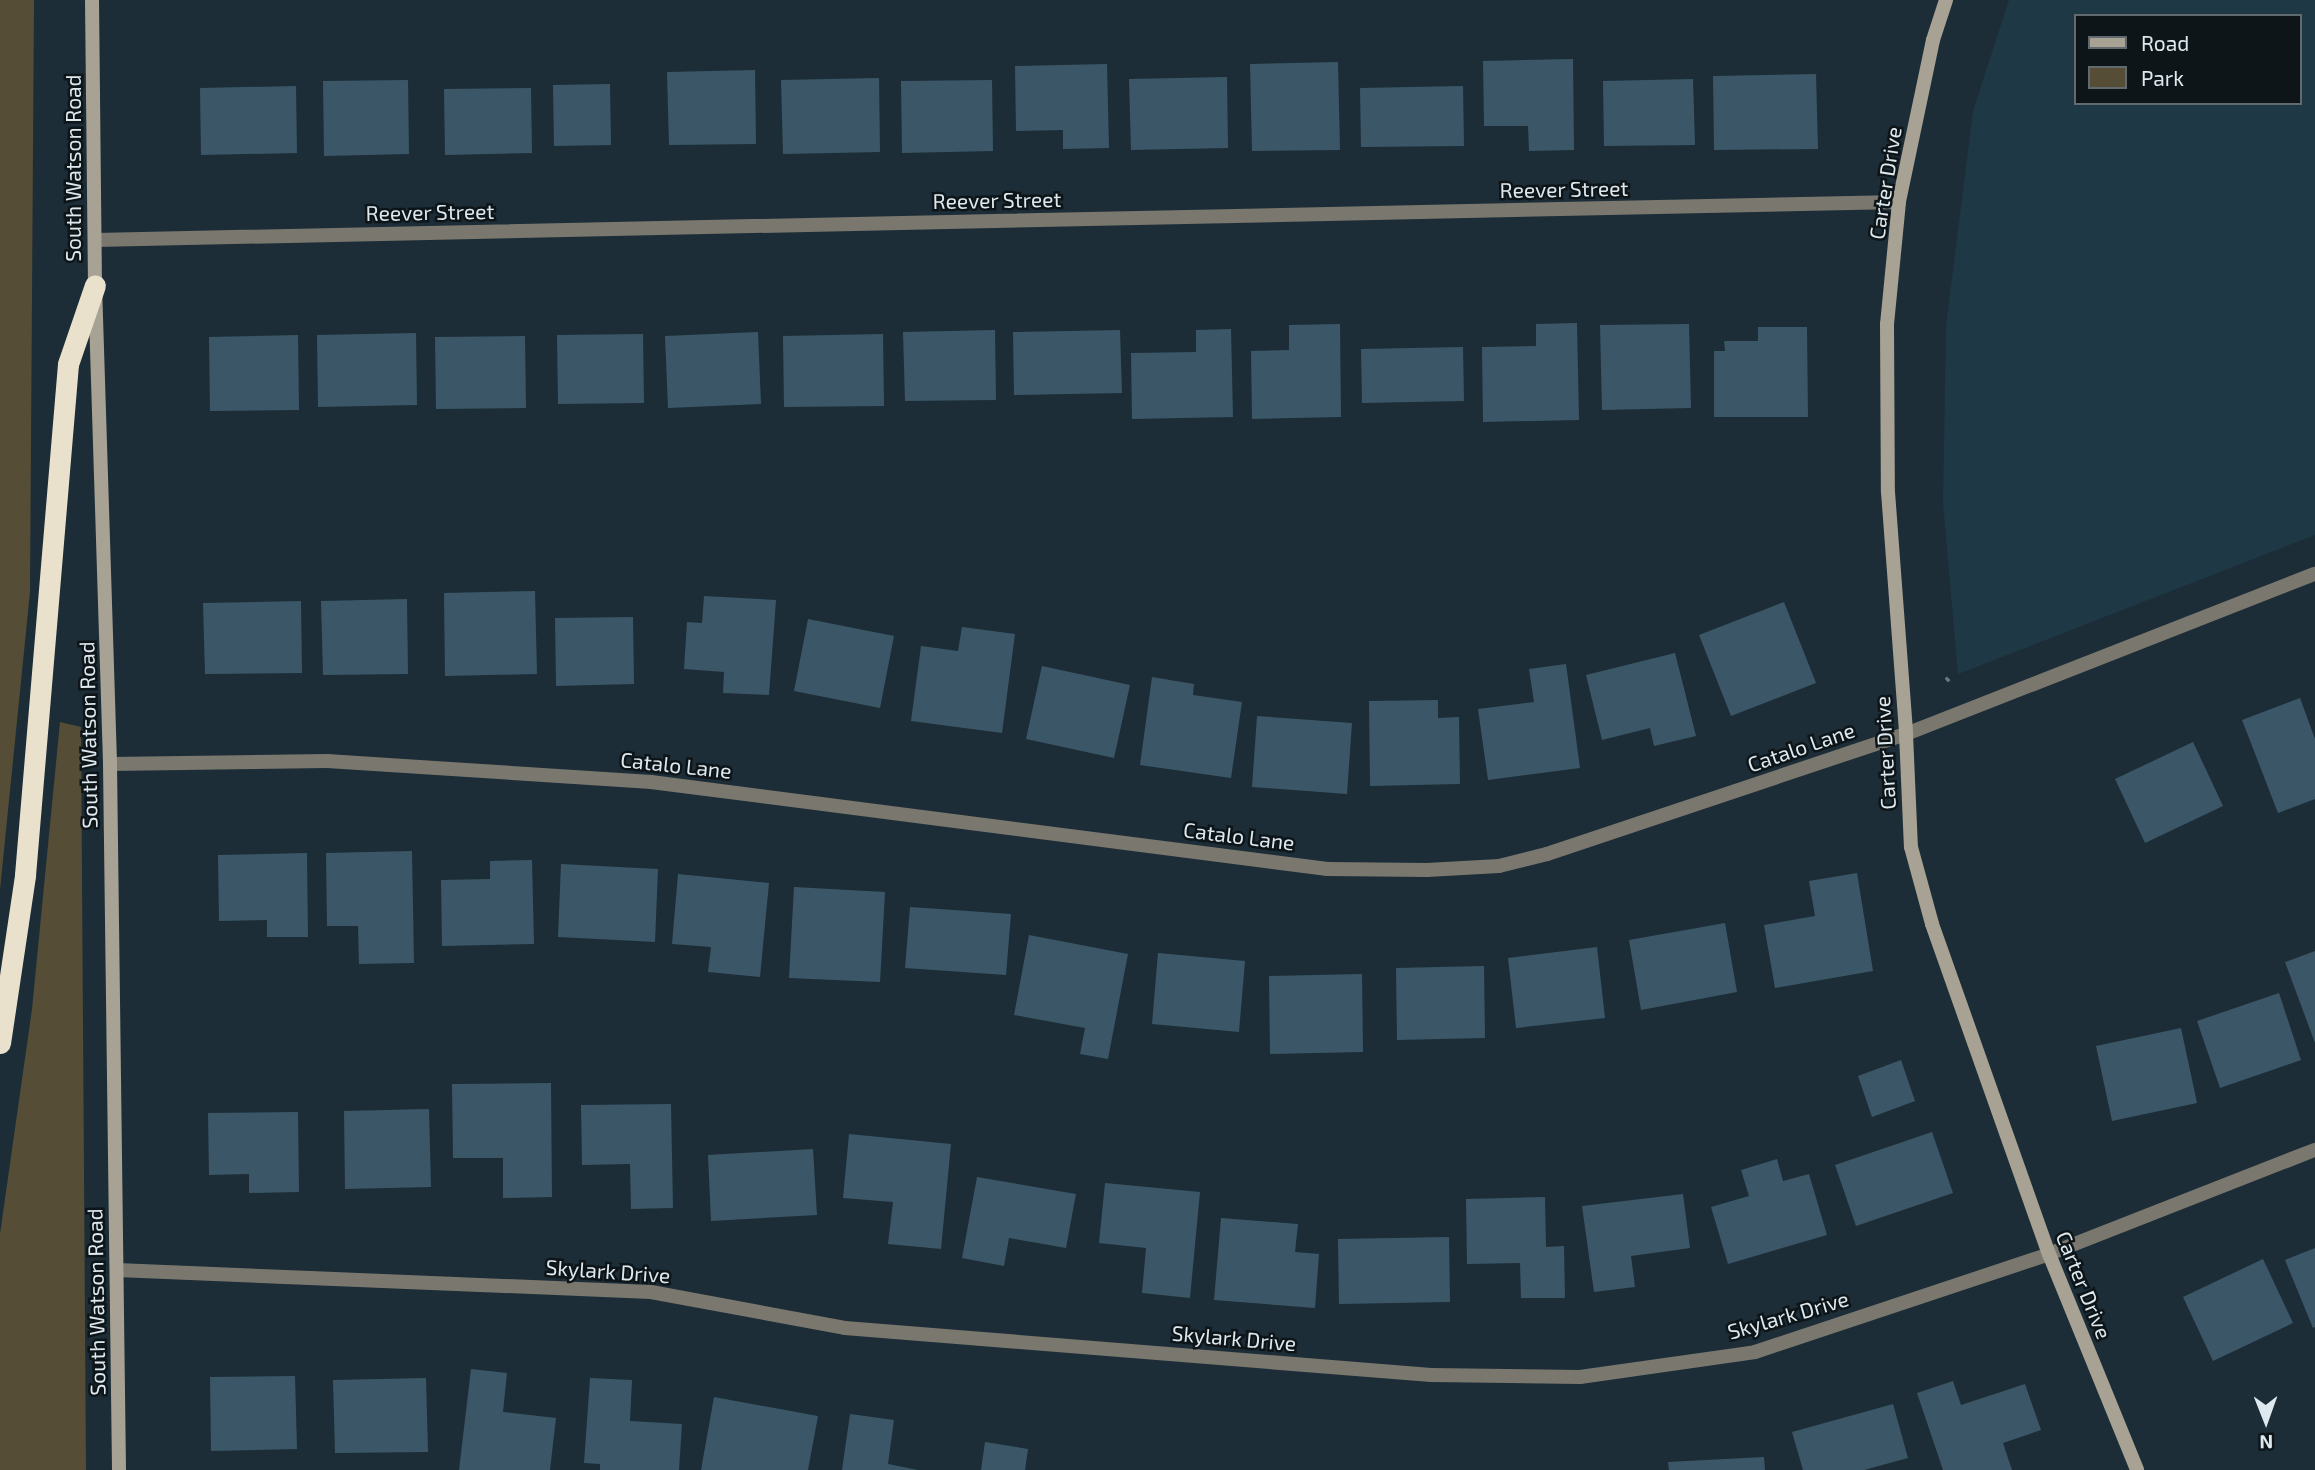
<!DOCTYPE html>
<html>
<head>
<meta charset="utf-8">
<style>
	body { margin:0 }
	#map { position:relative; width:2315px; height:1470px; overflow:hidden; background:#1c2d37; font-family:"Exo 2",sans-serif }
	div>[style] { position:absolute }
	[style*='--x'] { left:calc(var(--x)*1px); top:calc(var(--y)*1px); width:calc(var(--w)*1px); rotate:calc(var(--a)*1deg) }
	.built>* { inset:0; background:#1f3846 }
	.green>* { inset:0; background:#554d36 }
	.building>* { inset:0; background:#3b5767 }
	.path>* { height:4.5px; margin-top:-2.25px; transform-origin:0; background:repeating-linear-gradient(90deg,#67767e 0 3.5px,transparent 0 7px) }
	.street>* { height:14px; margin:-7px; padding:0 7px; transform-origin:7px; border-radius:7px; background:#7a776e }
	.secondary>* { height:14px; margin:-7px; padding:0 7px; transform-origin:7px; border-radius:7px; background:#a7a294 }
	.highway>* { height:21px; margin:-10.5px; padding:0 10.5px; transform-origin:10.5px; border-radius:10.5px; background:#e9e1cc }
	span { translate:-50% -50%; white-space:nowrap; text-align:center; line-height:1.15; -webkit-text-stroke:5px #0d1519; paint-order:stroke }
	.street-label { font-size:21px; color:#dee9ef }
	.legend { position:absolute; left:2074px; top:14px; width:228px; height:91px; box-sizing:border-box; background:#0d1519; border:2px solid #616a6f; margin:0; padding:9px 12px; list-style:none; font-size:21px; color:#dee9ef }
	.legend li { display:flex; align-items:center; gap:14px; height:35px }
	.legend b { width:35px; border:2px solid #616a6f }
	.north { position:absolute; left:2231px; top:1386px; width:70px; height:70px; -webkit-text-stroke:5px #0d1519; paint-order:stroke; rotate:179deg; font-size:19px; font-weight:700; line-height:28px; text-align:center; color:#dee9ef }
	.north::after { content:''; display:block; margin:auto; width:24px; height:32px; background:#dee9ef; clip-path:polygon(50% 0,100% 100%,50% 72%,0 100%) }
</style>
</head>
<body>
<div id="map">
	<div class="built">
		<i style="clip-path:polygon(evenodd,2009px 0,2315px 0,2315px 535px,1958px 674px,1943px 503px,1946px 326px,1973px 111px,2009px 0,2075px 16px,2299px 16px,2299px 103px,2075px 103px,2075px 16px)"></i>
	</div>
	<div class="green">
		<i style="clip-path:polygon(0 0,34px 0,30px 592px,0 890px)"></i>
		<i style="clip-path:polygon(60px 722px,81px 727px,86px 1470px,0 1470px,0 1234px,32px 1009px)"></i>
	</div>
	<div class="building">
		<i style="clip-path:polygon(1573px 59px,1574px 150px,1529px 151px,1528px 126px,1484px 126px,1483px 61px)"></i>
		<i style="clip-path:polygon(1338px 62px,1340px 150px,1252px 151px,1250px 64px)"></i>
		<i style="clip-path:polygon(1107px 64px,1109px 148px,1063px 149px,1063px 130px,1016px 131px,1015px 66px)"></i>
		<i style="clip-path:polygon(755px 70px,756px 144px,669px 145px,667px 72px)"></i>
		<i style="clip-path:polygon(1816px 74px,1818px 149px,1714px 150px,1713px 76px)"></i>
		<i style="clip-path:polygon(1227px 77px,1228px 148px,1131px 150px,1129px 79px)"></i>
		<i style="clip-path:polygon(879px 78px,880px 152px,783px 154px,781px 80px)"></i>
		<i style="clip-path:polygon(1693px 79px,1695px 145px,1604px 146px,1603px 81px)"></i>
		<i style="clip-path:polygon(408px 80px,409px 154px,324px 156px,323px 81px)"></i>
		<i style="clip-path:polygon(992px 80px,993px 151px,902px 153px,901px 81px)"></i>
		<i style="clip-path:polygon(610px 84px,611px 145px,554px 146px,553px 85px)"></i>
		<i style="clip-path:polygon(296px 86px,297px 153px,201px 155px,200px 88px)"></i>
		<i style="clip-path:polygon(1463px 86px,1464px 146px,1361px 147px,1360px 88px)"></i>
		<i style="clip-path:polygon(531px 88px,532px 153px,445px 155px,444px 89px)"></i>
		<i style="clip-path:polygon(1577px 323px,1579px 420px,1483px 422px,1482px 347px,1536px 346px,1536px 324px)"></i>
		<i style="clip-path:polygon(1340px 324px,1341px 417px,1252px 419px,1251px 351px,1289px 350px,1289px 325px)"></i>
		<i style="clip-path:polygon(1689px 324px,1691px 408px,1602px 410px,1600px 325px)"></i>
		<i style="clip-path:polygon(1758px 327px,1807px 327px,1808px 417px,1714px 417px,1714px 351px,1725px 351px,1724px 341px,1758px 341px)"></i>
		<i style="clip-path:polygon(1231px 329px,1233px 417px,1132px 419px,1131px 353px,1196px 352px,1196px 330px)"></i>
		<i style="clip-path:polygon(995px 330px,996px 400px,905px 401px,903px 332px)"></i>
		<i style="clip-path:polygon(1120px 330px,1122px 393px,1014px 395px,1013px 332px)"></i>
		<i style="clip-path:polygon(758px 332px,761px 404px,668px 408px,665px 336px)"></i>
		<i style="clip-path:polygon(416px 333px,417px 405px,318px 407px,317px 335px)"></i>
		<i style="clip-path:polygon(643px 334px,644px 403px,558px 404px,557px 335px)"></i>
		<i style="clip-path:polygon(883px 334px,884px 406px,784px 407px,783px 336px)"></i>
		<i style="clip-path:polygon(298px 335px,299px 410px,210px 411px,209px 337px)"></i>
		<i style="clip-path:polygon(525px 336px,526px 408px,436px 409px,435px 337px)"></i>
		<i style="clip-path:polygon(1463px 347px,1464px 401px,1362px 403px,1361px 349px)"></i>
		<i style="clip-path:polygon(535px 591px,537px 674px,445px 676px,444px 593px)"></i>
		<i style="clip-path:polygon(704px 596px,776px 600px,769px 695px,723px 693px,724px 672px,684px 669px,687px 622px,702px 623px)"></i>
		<i style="clip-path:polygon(407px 599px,408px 674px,323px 675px,321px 601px)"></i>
		<i style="clip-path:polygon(301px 601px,302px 673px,205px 674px,203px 603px)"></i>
		<i style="clip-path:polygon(1784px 602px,1816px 683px,1731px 716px,1699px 635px)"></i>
		<i style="clip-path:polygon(633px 617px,634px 684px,556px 686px,555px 618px)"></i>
		<i style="clip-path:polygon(808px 619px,894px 636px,880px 708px,794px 691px)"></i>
		<i style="clip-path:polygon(962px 627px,1015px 634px,1002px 733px,911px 721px,921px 646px,958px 651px)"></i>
		<i style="clip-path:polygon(1675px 653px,1696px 736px,1654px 746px,1650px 728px,1602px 740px,1586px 675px)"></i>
		<i style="clip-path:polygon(1566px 664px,1580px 768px,1488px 780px,1478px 709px,1534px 702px,1529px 669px)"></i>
		<i style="clip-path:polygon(1042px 666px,1130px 685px,1114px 758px,1026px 739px)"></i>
		<i style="clip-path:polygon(1152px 677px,1194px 684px,1193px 695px,1242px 702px,1231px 778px,1140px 765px)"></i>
		<i style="clip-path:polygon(2300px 698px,2315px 739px,2315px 799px,2278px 813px,2242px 720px)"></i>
		<i style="clip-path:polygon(1438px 700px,1438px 718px,1459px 717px,1460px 784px,1370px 786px,1369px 701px)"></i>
		<i style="clip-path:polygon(1257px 716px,1352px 723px,1347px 794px,1252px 787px)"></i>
		<i style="clip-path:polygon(2193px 742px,2223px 806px,2145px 843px,2115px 779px)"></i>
		<i style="clip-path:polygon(412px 851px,414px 963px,359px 964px,358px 926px,327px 926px,326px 853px)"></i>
		<i style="clip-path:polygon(307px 853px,308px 937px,267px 937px,267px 920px,219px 921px,218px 855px)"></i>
		<i style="clip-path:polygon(532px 860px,534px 944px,442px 946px,441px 880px,490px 879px,490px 861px)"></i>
		<i style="clip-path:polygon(561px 864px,658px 869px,655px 942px,558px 937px)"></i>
		<i style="clip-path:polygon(1857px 873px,1873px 971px,1775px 988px,1764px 925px,1815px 916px,1809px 881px)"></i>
		<i style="clip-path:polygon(678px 874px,769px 883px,760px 977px,708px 972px,711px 947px,672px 944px)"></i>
		<i style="clip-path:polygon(794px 887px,885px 892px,880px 982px,789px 978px)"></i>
		<i style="clip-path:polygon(910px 907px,1011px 914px,1006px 975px,905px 968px)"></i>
		<i style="clip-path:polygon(1725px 923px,1737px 992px,1641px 1010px,1629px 940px)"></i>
		<i style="clip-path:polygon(1029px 935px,1128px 954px,1108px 1059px,1080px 1054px,1085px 1028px,1014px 1015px)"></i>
		<i style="clip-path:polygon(1597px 947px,1605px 1018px,1516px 1028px,1508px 958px)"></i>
		<i style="clip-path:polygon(2315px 951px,2315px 1043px,2285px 962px)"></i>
		<i style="clip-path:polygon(1158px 953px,1245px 961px,1239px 1032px,1152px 1024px)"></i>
		<i style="clip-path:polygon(1484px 966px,1485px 1038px,1397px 1040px,1396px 968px)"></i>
		<i style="clip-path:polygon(1362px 974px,1363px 1052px,1270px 1054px,1269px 976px)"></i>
		<i style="clip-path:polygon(2279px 993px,2301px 1060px,2220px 1088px,2197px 1021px)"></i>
		<i style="clip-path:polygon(2181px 1028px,2197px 1103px,2112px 1121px,2096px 1046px)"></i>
		<i style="clip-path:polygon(1901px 1060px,1915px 1101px,1872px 1117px,1858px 1076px)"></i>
		<i style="clip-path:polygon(551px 1083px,552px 1197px,503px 1198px,503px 1158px,453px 1158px,452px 1084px)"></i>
		<i style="clip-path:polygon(671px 1104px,673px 1208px,631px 1209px,630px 1164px,582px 1165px,581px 1105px)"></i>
		<i style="clip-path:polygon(429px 1109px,431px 1187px,345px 1189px,344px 1111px)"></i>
		<i style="clip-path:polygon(298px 1112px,299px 1192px,249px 1193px,249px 1174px,209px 1175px,208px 1113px)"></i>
		<i style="clip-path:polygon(1932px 1132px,1953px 1193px,1856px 1226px,1835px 1165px)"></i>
		<i style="clip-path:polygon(849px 1134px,951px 1144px,941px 1249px,888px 1244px,893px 1202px,843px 1198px)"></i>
		<i style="clip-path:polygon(813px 1149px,817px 1215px,711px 1221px,708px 1155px)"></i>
		<i style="clip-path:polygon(1777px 1159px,1783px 1181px,1809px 1174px,1827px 1235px,1728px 1264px,1711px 1207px,1749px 1196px,1741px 1170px)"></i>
		<i style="clip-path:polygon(977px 1177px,1076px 1194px,1066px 1248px,1009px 1238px,1004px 1266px,962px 1258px)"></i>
		<i style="clip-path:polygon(1105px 1183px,1200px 1192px,1190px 1298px,1142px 1293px,1146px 1248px,1099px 1243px)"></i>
		<i style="clip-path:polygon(1683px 1194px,1690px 1248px,1631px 1256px,1635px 1287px,1594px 1292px,1582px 1206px)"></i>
		<i style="clip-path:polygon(1545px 1197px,1546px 1247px,1564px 1246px,1565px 1298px,1521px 1298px,1520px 1263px,1467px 1264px,1466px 1199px)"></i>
		<i style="clip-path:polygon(1221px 1218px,1298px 1224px,1295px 1252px,1319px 1254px,1315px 1308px,1214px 1300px)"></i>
		<i style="clip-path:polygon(1449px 1237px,1450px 1302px,1339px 1304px,1338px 1239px)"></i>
		<i style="clip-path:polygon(2315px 1248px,2315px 1327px,2313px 1328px,2285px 1260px)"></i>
		<i style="clip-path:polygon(2263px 1259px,2293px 1323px,2213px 1361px,2183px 1297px)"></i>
		<i style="clip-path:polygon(471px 1369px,507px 1373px,503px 1412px,556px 1418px,550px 1470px,459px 1470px)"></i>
		<i style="clip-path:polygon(295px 1376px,297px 1449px,211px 1451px,210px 1377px)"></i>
		<i style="clip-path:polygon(426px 1378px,428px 1452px,335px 1453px,333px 1380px)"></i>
		<i style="clip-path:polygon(590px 1378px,632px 1380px,630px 1421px,682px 1424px,679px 1470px,600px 1470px,600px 1464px,584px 1463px)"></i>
		<i style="clip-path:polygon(1953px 1381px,1961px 1405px,2025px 1384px,2041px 1430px,2003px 1443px,2012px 1470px,1943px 1470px,1917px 1393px)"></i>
		<i style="clip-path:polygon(714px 1397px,818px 1416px,808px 1470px,701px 1470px)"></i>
		<i style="clip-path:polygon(1893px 1404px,1908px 1458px,1864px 1470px,1803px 1470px,1792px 1432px)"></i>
		<i style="clip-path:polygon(850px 1414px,894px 1420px,888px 1464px,918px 1470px,842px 1470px)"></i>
		<i style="clip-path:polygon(985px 1442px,1028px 1449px,1025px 1470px,981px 1470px)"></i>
		<i style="clip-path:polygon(1764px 1457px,1765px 1470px,1669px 1470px,1668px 1462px)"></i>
	</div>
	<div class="path">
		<i style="--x:1946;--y:680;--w:6;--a:-39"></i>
	</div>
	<div class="street">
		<i style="--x:95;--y:240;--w:1804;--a:-1.21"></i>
		<i style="--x:110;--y:764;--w:217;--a:-0.8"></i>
		<i style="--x:327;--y:761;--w:325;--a:3.7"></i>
		<i style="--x:651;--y:782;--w:682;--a:7.33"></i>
		<i style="--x:1327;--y:869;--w:100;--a:0.6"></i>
		<i style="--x:1427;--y:870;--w:72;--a:-3.2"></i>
		<i style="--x:1499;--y:866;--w:49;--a:-14"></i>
		<i style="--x:1547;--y:854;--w:379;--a:-18.5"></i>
		<i style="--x:1906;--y:734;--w:439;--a:-21.4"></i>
		<i style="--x:117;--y:1270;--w:534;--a:2.36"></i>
		<i style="--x:651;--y:1292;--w:197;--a:10.5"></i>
		<i style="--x:845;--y:1328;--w:588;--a:4.59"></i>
		<i style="--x:1431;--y:1375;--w:149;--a:0.8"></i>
		<i style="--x:1580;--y:1377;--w:177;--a:-8.1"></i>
		<i style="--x:1755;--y:1352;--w:310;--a:-18.4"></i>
		<i style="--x:2049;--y:1254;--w:286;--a:-21.4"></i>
	</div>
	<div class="secondary">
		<i style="--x:92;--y:0;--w:285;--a:89.4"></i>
		<i style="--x:95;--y:285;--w:479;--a:88.2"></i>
		<i style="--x:110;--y:764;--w:706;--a:89.27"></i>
		<i style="--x:1946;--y:0;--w:42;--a:108"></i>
		<i style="--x:1933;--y:40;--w:166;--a:101.9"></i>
		<i style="--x:1899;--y:202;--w:123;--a:95.6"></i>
		<i style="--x:1887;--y:324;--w:168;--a:89.7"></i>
		<i style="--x:1888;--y:492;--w:243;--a:85.7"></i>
		<i style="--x:1906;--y:734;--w:113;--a:87.5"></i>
		<i style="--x:1911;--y:847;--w:80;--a:74.7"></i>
		<i style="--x:1932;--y:924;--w:350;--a:70.5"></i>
		<i style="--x:2049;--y:1254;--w:233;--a:67.8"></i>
	</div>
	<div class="highway">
		<i style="--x:0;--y:1043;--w:170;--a:-81.5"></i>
		<i style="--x:25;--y:875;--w:513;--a:-85.19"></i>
		<i style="--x:68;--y:364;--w:83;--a:-71.1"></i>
	</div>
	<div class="street-label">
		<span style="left:73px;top:168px;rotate:-90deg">South Watson Road</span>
		<span style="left:1885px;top:183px;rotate:-81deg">Carter Drive</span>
		<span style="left:1564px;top:189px;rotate:-1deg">Reever Street</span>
		<span style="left:997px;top:200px;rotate:-1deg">Reever Street</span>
		<span style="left:430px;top:212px;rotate:-1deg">Reever Street</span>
		<span style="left:88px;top:735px;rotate:-91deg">South Watson Road</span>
		<span style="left:1801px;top:747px;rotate:-19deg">Catalo Lane</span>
		<span style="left:1885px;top:753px;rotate:-93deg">Carter Drive</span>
		<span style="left:676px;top:765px;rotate:6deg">Catalo Lane</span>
		<span style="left:1239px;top:836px;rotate:7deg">Catalo Lane</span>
		<span style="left:608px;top:1271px;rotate:4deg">Skylark Drive</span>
		<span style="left:2084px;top:1285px;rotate:68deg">Carter Drive</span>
		<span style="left:96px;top:1302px;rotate:-91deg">South Watson Road</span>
		<span style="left:1788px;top:1315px;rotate:-16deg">Skylark Drive</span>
		<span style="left:1234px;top:1338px;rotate:5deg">Skylark Drive</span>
	</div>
	<ul class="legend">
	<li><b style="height:9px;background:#a7a294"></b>Road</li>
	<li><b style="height:19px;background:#554d36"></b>Park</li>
	</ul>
	<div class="north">N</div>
</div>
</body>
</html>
